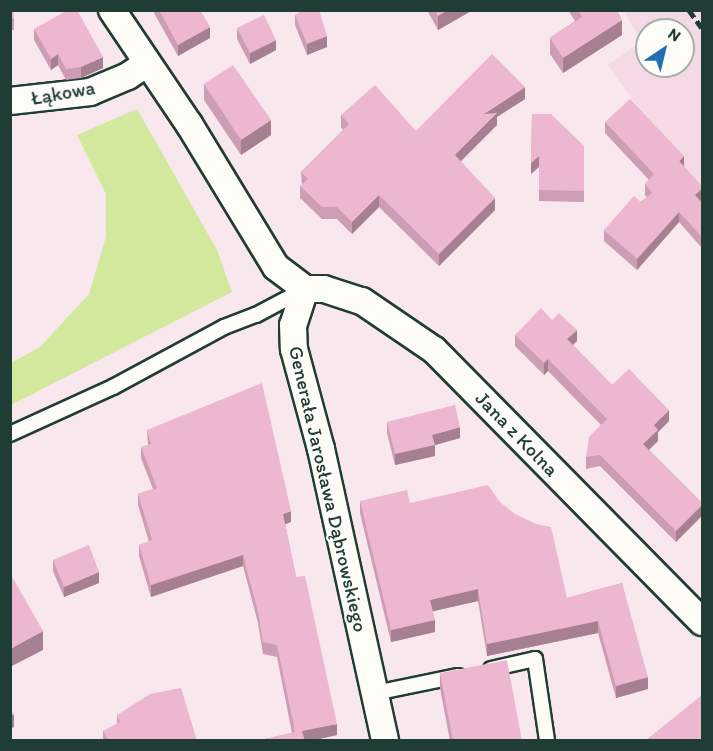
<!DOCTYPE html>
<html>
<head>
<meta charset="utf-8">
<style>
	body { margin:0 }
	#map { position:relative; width:713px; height:751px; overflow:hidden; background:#f8e7ec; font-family:Itim,sans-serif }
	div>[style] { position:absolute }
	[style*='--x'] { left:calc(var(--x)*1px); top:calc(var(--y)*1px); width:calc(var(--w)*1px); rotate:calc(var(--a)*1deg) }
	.built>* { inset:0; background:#f5d9e4 }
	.green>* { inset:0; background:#d2e89d }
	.roads { filter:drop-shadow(2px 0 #1f3d34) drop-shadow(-2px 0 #1f3d34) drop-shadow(0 2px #1f3d34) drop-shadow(0 -2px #1f3d34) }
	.lane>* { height:14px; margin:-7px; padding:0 7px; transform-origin:7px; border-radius:7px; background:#fdfcf7 }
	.street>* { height:26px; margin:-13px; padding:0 13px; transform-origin:13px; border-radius:13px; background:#fdfcf7 }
	.rail>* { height:4.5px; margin-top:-2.25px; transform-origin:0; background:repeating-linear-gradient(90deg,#1f3d34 0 9px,transparent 0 13.5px) }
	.wall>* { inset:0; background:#cc9db4 }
	.shaded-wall>* { inset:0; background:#a68092 }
	.building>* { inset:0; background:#edb7d1 }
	span { translate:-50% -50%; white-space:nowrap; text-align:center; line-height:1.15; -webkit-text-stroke:4.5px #fdfcf7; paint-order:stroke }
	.street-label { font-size:20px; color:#1f3d34 }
	.frame { position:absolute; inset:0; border:12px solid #1f3d34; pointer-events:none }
	.north { position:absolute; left:635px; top:18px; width:60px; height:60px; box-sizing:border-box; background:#fdfcf7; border:2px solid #a4b0a9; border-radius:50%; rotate:35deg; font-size:16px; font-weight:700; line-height:24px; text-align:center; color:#1f3d34 }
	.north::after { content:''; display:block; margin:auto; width:21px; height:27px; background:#1f6fb2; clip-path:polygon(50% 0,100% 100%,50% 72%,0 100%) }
</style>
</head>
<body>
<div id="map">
	<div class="built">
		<i style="clip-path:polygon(evenodd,623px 11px,702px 11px,702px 197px,608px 65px,642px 41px,623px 11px,647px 30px,683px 30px,683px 66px,647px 66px,647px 30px)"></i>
	</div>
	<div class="green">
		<i style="clip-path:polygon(137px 109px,217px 250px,232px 292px,11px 405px,11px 363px,40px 347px,89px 294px,106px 237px,106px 194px,77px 135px)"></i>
	</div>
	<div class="roads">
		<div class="lane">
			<i style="--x:10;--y:434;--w:113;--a:-24.5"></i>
			<i style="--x:113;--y:387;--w:126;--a:-28.4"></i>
			<i style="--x:224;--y:327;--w:34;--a:-21"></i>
			<i style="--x:256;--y:315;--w:53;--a:-28"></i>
			<i style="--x:491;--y:669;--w:45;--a:-12.8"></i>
			<i style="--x:535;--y:659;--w:82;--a:81.6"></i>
			<i style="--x:375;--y:693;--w:85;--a:-11.6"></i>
		</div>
		<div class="street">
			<i style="--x:112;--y:10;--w:138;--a:56"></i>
			<i style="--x:189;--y:124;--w:167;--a:58.7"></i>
			<i style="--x:276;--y:267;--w:36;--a:37"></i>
			<i style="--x:10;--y:101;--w:81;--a:-6.4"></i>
			<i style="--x:90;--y:92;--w:41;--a:-22.8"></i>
			<i style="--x:128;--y:76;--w:22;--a:-34"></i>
			<i style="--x:305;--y:289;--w:19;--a:0"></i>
			<i style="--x:324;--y:289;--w:40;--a:18"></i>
			<i style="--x:362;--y:301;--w:87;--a:34.2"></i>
			<i style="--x:434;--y:350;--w:382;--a:45.4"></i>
			<i style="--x:305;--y:289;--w:38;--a:108"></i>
			<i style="--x:293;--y:325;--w:24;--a:88"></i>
			<i style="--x:294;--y:349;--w:104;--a:74.9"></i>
			<i style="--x:321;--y:449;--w:298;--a:77.6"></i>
		</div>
	</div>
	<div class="rail">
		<i style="--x:689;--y:10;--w:22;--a:54"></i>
	</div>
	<div class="wall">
		<i style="clip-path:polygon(10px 10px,14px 10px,14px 30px,10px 30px)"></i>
		<i style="clip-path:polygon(154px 10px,200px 10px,210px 38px,178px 56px,154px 13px)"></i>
		<i style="clip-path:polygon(427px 10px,473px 10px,438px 30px)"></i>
		<i style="clip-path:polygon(568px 10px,617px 10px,622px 35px,563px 73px,550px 54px,550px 38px,575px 21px)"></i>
		<i style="clip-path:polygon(295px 15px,327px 47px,307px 55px,295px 25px)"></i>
		<i style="clip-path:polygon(237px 28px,276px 50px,250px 64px,237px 39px)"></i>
		<i style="clip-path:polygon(34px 29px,103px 68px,81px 78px,66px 80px,58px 65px,51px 70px,34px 40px)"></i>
		<i style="clip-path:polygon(204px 84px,271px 135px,241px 155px,204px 100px)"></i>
		<i style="clip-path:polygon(525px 99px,497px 117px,497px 125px,461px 161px,495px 210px,439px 266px,379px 207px,352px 234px,337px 219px,322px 219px,300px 198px,300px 186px,302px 185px,301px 172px,343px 130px,341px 127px,341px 115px,416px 131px)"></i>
		<i style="clip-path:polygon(532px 114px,584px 146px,584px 202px,539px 201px,539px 167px,531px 174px)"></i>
		<i style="clip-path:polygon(605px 122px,684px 166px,702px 203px,702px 248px,679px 222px,637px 270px,604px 241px,604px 230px,647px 197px,645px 195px,645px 184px,649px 180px,605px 133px)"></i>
		<i style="clip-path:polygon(552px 320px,577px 341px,573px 345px,612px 385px,669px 421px,658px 432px,658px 441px,649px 450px,702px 503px,676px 542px,600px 466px,586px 469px,586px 457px,601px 425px,548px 371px,544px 375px,515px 346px,515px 335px)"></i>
		<i style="clip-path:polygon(387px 422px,460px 438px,435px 445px,435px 456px,395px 465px,387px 433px)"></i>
		<i style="clip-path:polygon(147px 430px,291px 522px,285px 524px,296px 577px,337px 735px,310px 741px,256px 741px,292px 733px,277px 657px,263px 654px,258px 623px,243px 566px,151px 597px,139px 556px,139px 545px,149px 542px,138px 505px,138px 494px,153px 489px,141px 458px,141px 447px,148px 445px)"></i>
		<i style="clip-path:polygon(360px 501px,410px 503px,567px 598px,622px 583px,648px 689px,616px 698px,598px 633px,487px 656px,478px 601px,433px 611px,435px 632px,391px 642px,360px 513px)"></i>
		<i style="clip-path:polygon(53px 560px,99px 583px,64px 597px,53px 571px)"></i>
		<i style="clip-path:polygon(440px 673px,522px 741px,450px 741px,440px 688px)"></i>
		<i style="clip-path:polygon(117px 715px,197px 741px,103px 741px,103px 731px,117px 724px)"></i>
	</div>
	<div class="shaded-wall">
		<i style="clip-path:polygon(448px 10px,473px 10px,438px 30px,438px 16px)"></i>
		<i style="clip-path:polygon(622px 20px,622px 35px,563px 73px,563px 58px)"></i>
		<i style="clip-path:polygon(210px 27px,210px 38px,178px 56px,178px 45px)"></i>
		<i style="clip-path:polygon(327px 36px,327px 47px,307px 55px,307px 44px)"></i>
		<i style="clip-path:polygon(276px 40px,276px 50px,250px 64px,250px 53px)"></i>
		<i style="clip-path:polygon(58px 54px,58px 65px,51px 70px,51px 59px)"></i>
		<i style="clip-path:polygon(103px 57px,103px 68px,81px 78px,81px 67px)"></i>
		<i style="clip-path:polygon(525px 87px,525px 99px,497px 117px,497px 125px,455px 167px,455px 155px,484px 114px)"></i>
		<i style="clip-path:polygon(271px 120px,271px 135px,241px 155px,241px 140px)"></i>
		<i style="clip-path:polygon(539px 156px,539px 167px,531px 174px,531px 163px)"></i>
		<i style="clip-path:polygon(684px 156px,684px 167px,679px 161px)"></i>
		<i style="clip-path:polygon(702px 188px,702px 199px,695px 206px,695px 195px)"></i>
		<i style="clip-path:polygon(379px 195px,379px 207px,352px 234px,352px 222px)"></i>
		<i style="clip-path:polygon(495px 198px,495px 210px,439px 266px,439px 254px)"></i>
		<i style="clip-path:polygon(679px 212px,679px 222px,637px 270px,637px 259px)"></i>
		<i style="clip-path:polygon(577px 330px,577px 341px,567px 350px,567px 339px)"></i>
		<i style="clip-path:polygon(548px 359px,548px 371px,544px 375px,544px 363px)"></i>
		<i style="clip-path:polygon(669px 410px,669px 421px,658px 432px,658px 441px,643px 455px,643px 444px,654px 425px)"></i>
		<i style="clip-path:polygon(460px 427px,460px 438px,435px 445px,435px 456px,395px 465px,395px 454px,432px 435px)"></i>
		<i style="clip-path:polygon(702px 505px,702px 516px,676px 542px,676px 531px)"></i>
		<i style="clip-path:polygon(291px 511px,291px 522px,283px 525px,283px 514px)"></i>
		<i style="clip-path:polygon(243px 555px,243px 566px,151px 597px,151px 585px)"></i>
		<i style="clip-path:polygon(99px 572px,99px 583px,64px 597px,64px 587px)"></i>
		<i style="clip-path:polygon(478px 589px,478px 601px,430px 612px,430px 600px)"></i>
		<i style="clip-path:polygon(435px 620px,435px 632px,391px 642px,391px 630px)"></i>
		<i style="clip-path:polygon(598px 621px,598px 633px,487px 656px,487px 644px)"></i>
		<i style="clip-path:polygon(43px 631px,43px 650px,10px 667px,10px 649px)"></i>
		<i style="clip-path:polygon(648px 677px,648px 689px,616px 698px,616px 686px)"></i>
		<i style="clip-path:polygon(14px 714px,14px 727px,10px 729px,10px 716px)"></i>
		<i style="clip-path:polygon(337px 724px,337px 735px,310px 741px,302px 741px,302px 731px)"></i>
	</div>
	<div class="building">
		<i style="clip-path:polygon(10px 10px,14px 10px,14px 19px,10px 19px)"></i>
		<i style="clip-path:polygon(68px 10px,77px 10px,103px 57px,81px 67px,66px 69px,58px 54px,51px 59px,34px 29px)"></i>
		<i style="clip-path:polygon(159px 10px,200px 10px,210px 27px,178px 45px)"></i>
		<i style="clip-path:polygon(303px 10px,319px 10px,327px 36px,307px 44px,295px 15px)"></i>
		<i style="clip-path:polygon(435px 10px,448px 10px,438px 16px)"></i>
		<i style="clip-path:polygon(578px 10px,617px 10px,622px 20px,563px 58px,550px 38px,582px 17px)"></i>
		<i style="clip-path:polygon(264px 15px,276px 40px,250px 53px,237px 28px)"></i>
		<i style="clip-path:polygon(492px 54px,525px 87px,484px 114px,497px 113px,455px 155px,495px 198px,439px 254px,379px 195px,352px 222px,337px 207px,322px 207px,300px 186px,308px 179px,301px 172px,349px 124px,341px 115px,375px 85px,416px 131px)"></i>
		<i style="clip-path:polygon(233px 65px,271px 120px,241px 140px,204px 84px)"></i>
		<i style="clip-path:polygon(630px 99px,684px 156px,679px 161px,702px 186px,702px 188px,695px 195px,702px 203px,702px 237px,679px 212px,637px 259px,604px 230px,634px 196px,641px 202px,652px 193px,645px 184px,654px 174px,605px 122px)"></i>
		<i style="clip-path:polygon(532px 114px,551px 114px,584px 146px,584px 191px,539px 190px,539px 156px,531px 163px)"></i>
		<i style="clip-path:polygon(541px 308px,552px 320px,559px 313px,577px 330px,567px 339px,612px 385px,629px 369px,669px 410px,654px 425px,658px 430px,643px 444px,702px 503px,702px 505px,676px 531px,600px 455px,586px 457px,589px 437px,607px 419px,548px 359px,544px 363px,515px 335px)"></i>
		<i style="clip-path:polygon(262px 383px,291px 511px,283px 514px,296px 577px,305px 576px,337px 724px,302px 731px,305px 741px,256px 741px,295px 732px,277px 645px,263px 642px,258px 612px,243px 555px,151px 585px,139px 545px,152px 540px,138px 494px,157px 488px,141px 447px,151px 444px,147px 430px)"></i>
		<i style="clip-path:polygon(455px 405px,460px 427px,432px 435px,435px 445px,395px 454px,387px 422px)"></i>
		<i style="clip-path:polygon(488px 485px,500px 502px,515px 514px,536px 524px,551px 527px,567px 598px,622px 583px,648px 677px,616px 686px,598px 621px,487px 644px,478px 589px,430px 600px,435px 620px,391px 630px,360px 501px,407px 490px,410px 503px)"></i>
		<i style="clip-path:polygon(89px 545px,99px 572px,64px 587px,53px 560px)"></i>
		<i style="clip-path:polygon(10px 573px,43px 631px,10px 649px)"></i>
		<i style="clip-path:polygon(507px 660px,522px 741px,453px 741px,440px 673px)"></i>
		<i style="clip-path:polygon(181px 688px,197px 741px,109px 741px,103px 731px,120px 722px,117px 715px,150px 694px)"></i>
		<i style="clip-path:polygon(702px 695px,702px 741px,646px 741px,646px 740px)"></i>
		<i style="clip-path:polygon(10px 709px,14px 714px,10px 716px)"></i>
	</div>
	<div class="street-label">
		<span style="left:63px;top:93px;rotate:-10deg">Łąkowa</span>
		<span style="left:517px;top:434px;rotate:46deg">Jana z Kolna</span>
		<span style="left:328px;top:489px;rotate:77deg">Generała Jarosława Dąbrowskiego</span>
	</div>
	<div class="frame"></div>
	<div class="north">N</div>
</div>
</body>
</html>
